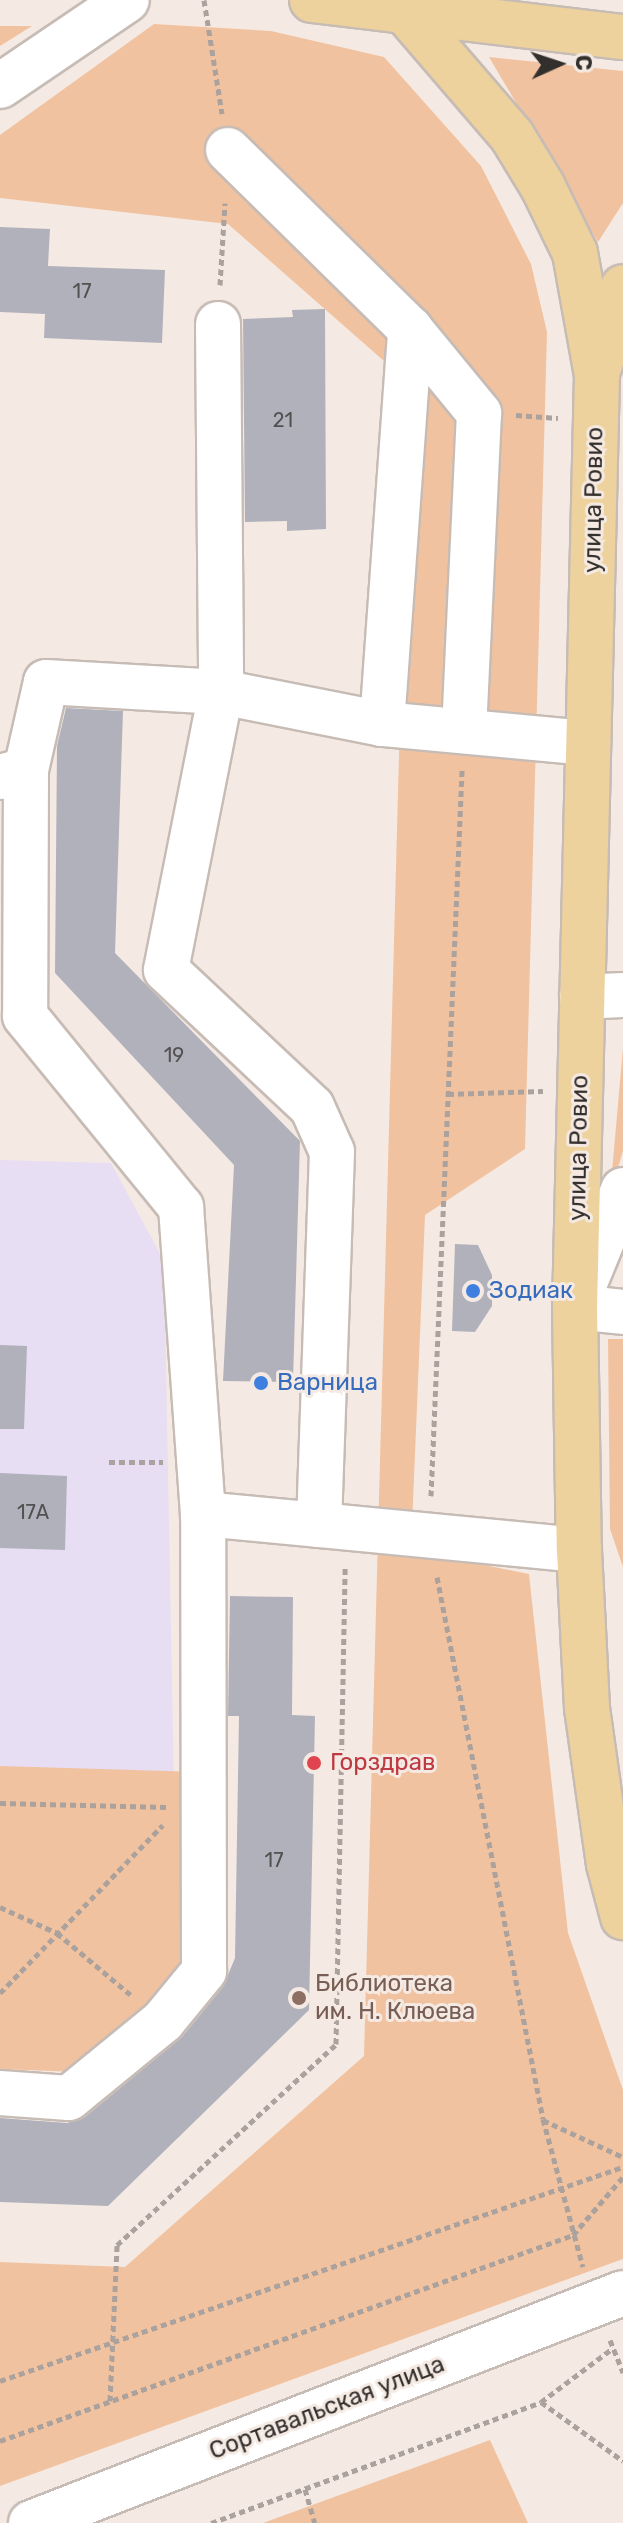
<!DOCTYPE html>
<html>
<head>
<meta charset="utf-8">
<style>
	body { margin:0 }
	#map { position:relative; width:623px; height:2523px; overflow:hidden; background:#f5eae3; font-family:Rubik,sans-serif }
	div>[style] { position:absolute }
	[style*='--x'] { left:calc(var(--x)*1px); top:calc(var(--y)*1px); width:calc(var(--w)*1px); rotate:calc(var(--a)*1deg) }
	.education>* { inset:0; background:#e7def3 }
	.green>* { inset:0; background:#f1c2a0 }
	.building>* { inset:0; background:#b1b1bc }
	.path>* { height:5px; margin-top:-2.5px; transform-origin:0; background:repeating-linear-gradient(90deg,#aba29d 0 6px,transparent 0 10px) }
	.roads { filter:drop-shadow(2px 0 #c7bcb5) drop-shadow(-2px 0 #c7bcb5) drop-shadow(0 2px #c7bcb5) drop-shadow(0 -2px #c7bcb5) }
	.minor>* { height:44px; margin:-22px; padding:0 22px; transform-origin:22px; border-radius:22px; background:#fff }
	.major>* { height:44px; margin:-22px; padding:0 22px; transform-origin:22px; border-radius:22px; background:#edd29d }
	.dots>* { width:22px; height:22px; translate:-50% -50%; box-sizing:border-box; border:4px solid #f5eae3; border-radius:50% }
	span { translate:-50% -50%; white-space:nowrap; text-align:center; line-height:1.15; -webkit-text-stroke:6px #f5eae3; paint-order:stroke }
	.number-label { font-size:20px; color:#525050 }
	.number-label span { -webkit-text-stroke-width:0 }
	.street-label { font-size:24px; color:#332f2c }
	.shop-label { font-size:24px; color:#366cbe }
	.left { translate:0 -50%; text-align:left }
	.health-label { font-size:24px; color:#be3a42 }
	.education-label { font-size:24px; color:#785e54 }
	.north { position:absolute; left:519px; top:24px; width:80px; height:80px; -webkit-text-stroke:6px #f5eae3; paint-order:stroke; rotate:87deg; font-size:22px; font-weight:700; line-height:32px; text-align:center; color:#332f2c }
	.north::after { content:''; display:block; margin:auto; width:28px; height:36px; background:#332f2c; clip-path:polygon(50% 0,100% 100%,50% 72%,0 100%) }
</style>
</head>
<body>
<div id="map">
	<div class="education">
		<i style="clip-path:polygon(0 1160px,111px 1163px,164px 1261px,174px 1785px,0 1779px)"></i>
	</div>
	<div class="green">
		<i style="clip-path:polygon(154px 24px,271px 31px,384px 57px,481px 166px,531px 264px,547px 332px,525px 1149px,425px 1215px,411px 1550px,529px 1574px,568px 1933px,623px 2090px,623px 2259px,0 2486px,0 2262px,125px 2267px,364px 2056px,409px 383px,228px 224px,0 198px,0 135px)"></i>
		<i style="clip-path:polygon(0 26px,32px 26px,0 46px)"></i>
		<i style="clip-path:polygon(489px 57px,623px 71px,623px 203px,598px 242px)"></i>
		<i style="clip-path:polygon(623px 1048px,623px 1151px,610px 1194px)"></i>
		<i style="clip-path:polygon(608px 1339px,623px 1339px,623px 1567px,610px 1529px)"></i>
		<i style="clip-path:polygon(0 1766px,201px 1772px,194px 1962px,78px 2072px,0 2069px)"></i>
		<i style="clip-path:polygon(490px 2440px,528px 2523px,263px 2523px)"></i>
	</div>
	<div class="building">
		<i style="clip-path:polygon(0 227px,50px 229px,48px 266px,165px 270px,162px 343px,44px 338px,45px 314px,0 312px)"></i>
		<i style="clip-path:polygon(325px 309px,326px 529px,287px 531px,287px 521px,245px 522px,243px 319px,293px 317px,292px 310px)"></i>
		<i style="clip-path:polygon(66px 708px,123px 711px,115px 953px,300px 1141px,293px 1382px,223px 1381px,234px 1165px,55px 973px,57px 746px)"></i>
		<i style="clip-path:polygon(455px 1244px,478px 1245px,492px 1275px,492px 1306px,475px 1332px,452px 1331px)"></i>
		<i style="clip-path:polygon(0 1345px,27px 1346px,24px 1429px,0 1429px)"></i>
		<i style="clip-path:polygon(0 1473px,67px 1476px,65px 1550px,0 1548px)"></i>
		<i style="clip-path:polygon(230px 1596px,293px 1597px,292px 1715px,315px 1716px,309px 2010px,108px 2206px,0 2202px,0 2118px,67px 2123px,85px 2117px,182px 2037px,223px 1987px,235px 1958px,239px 1716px,228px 1716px)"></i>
	</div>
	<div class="path">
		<i style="--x:204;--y:0;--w:115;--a:81"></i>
		<i style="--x:220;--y:285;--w:82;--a:-86.5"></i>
		<i style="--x:516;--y:415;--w:42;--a:4.1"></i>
		<i style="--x:448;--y:1094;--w:95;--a:-1.8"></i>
		<i style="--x:109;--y:1462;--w:54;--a:0"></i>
		<i style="--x:431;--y:1496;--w:727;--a:-87.55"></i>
		<i style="--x:437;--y:1577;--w:552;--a:78.93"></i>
		<i style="--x:543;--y:2119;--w:153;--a:74.9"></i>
		<i style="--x:0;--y:1803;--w:166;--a:1.4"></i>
		<i style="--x:0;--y:1907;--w:63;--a:24.5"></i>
		<i style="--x:57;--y:1933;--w:97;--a:40"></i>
		<i style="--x:0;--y:1993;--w:234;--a:-45.9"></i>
		<i style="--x:543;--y:2120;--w:88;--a:24.8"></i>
		<i style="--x:610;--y:2340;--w:35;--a:68"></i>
		<i style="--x:0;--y:2381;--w:659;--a:-18.96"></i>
		<i style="--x:110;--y:2401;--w:156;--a:-87.4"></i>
		<i style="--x:117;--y:2245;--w:297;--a:-42.5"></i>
		<i style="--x:336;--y:2044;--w:479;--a:-88.9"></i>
		<i style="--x:541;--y:2402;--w:90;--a:-36.9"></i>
		<i style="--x:0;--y:2441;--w:609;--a:-19.77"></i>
		<i style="--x:573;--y:2235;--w:77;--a:-49.2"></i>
		<i style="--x:305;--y:2489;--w:35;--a:74"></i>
		<i style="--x:211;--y:2523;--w:351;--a:-20.1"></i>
		<i style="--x:541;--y:2402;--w:101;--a:35.7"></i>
	</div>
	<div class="roads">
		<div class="minor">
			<i style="--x:0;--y:86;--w:153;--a:-34.1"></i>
			<i style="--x:228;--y:150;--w:255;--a:44.5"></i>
			<i style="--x:410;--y:329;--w:109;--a:50.6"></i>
			<i style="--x:479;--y:413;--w:318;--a:92.7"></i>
			<i style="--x:218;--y:324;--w:368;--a:89.5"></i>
			<i style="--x:221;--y:692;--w:283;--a:101.2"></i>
			<i style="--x:166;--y:970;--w:200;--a:43.2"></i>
			<i style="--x:312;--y:1107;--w:49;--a:66"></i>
			<i style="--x:332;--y:1152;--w:373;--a:92"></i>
			<i style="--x:319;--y:1525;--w:261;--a:5.5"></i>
			<i style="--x:382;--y:724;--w:396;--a:-85.9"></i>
			<i style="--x:26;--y:770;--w:246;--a:90.2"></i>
			<i style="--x:25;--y:1016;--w:247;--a:50.8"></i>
			<i style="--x:181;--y:1207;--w:308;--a:85.9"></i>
			<i style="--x:0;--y:777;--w:27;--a:-15"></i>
			<i style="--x:26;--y:770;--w:90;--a:-77.2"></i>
			<i style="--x:46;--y:682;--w:175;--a:3.3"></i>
			<i style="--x:221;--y:692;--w:164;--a:11.2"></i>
			<i style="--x:382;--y:724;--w:207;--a:5.3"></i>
			<i style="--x:582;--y:997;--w:41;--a:-2.8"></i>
			<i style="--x:623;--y:1190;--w:126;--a:112.3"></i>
			<i style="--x:575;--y:1307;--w:48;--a:5.9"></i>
			<i style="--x:0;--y:2093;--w:69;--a:4.1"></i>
			<i style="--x:69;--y:2098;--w:122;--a:-39.3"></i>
			<i style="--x:163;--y:2021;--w:65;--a:-50.6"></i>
			<i style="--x:204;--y:1971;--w:457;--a:-90.1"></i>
			<i style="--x:203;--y:1514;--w:117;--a:5.4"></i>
			<i style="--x:31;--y:2523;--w:635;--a:-21.23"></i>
		</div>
		<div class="major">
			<i style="--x:312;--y:0;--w:313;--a:6.8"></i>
			<i style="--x:395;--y:0;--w:179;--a:49.3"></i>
			<i style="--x:512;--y:136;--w:60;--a:58.7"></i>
			<i style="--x:543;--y:187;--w:73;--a:64.1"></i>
			<i style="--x:575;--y:253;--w:124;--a:79.8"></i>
			<i style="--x:597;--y:375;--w:932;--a:91.35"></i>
			<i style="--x:575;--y:1307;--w:243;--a:89.1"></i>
			<i style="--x:579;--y:1550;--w:158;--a:87.1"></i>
			<i style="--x:587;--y:1708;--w:158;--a:82"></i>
			<i style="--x:609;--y:1864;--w:55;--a:75.2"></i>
			<i style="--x:600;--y:365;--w:81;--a:-73.6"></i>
		</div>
	</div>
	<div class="dots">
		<i style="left:473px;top:1291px;background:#3f7fe0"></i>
		<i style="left:261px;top:1383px;background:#3f7fe0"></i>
		<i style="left:314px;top:1763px;background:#e0444e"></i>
		<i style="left:299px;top:1998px;background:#8d6e63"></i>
	</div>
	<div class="number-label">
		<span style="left:82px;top:291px">17</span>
		<span style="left:283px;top:420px">21</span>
		<span style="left:174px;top:1055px">19</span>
		<span style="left:33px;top:1512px">17А</span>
		<span style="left:274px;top:1860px">17</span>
	</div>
	<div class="street-label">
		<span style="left:594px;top:500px;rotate:-89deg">улица Ровио</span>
		<span style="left:579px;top:1148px;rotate:-89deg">улица Ровио</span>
		<span style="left:327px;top:2408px;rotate:-21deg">Сортавальская улица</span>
	</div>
	<div class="shop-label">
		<span class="left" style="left:489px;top:1291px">Зодиак</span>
		<span class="left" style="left:277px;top:1383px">Варница</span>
	</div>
	<div class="health-label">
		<span class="left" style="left:330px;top:1763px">Горздрав</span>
	</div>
	<div class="education-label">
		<span class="left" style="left:315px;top:1998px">Библиотека<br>им. Н. Клюева</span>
	</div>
	<div class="north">С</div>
</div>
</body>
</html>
